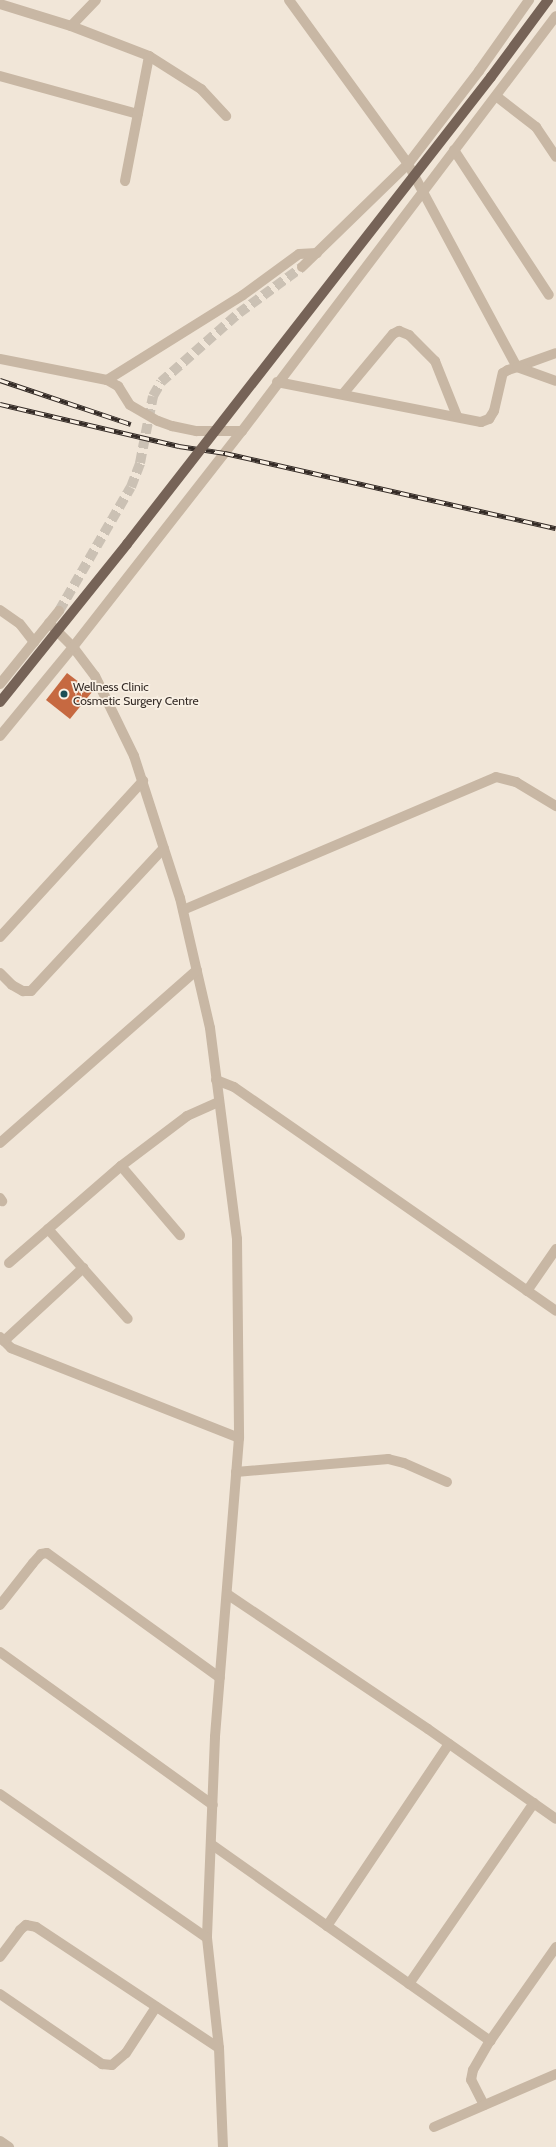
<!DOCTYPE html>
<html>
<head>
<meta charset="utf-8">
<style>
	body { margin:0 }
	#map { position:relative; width:556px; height:2147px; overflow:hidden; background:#f1e6d8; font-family:Cabin,sans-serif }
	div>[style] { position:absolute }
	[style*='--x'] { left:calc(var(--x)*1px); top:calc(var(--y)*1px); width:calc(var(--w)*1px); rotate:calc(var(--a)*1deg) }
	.building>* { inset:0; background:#c66941 }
	.minor-tunnel>* { height:10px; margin-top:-5px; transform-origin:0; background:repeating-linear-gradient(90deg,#cbc1b4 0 10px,transparent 0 15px) }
	.minor>* { height:10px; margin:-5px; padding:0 5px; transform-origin:5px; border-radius:5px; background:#c8b7a4 }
	.rail>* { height:4.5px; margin-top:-2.25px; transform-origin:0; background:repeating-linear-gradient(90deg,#f9f0e4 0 9px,#342b26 0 18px); box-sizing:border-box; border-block:1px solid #342b26 }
	.major-bridge>* { height:10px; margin:-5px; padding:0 5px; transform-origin:5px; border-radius:5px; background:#766357 }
	.dots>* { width:11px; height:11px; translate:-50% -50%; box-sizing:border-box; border:2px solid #f9f0e4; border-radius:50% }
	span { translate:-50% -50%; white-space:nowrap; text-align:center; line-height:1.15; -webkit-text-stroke:3.5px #f9f0e4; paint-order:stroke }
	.poi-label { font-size:12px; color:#342b26 }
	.left { translate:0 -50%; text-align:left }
</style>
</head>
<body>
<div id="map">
	<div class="building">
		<i style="clip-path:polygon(67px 673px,92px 692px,70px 719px,46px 700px)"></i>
	</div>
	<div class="minor-tunnel">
		<i style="--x:59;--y:611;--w:143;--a:-59.9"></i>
		<i style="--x:131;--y:487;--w:26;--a:-69"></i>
		<i style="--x:140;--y:463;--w:68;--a:-79"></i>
		<i style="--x:153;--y:396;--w:16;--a:-60"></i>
		<i style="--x:161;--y:382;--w:104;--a:-41.5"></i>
		<i style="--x:239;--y:313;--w:78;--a:-36.1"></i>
	</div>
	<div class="minor">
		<i style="--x:289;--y:0;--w:203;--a:54"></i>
		<i style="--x:408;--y:164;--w:230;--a:61.8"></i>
		<i style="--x:517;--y:367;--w:41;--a:-19.7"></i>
		<i style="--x:0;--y:4;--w:74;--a:17.2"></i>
		<i style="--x:71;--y:26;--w:84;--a:21"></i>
		<i style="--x:149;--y:56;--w:62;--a:32.4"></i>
		<i style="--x:201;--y:89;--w:37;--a:47"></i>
		<i style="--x:71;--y:26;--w:36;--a:-46"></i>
		<i style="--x:0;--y:76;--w:143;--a:15.4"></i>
		<i style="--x:496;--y:96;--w:51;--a:37.8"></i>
		<i style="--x:536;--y:127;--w:36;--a:56"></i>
		<i style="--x:454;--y:150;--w:173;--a:56.8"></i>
		<i style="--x:125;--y:181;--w:127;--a:-79.1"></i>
		<i style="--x:302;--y:267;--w:148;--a:-44.2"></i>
		<i style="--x:408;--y:164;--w:117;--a:-52.6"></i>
		<i style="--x:479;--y:71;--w:87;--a:-54.8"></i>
		<i style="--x:0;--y:359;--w:109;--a:11.1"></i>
		<i style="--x:107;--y:380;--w:13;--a:29"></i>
		<i style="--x:118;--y:386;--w:22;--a:58"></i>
		<i style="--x:130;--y:405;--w:32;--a:30"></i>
		<i style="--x:158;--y:421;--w:15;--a:20"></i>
		<i style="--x:172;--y:426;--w:25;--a:12"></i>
		<i style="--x:196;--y:431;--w:46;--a:0"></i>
		<i style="--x:242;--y:431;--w:520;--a:-52.89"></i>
		<i style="--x:107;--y:380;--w:160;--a:-32"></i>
		<i style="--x:243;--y:295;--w:69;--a:-36.2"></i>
		<i style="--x:299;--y:254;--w:18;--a:-3"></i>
		<i style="--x:277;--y:382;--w:208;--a:11.1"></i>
		<i style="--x:481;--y:422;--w:9;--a:-21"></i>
		<i style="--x:489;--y:419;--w:9;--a:-58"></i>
		<i style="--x:494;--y:411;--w:39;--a:-77"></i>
		<i style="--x:503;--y:373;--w:6;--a:-31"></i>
		<i style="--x:508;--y:370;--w:9;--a:-18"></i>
		<i style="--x:517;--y:367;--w:41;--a:19.7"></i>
		<i style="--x:343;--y:394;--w:78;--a:-50.2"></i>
		<i style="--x:393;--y:334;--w:7;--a:-27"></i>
		<i style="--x:399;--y:331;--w:11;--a:22"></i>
		<i style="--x:409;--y:335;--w:37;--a:45"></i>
		<i style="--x:435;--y:361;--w:59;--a:68.2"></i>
		<i style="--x:0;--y:610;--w:24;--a:35"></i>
		<i style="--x:20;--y:624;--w:23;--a:52"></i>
		<i style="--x:49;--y:623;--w:34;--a:45"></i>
		<i style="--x:73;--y:647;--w:36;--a:53"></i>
		<i style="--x:95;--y:676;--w:89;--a:64"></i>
		<i style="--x:134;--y:756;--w:149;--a:72.1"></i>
		<i style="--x:180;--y:898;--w:133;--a:77"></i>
		<i style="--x:210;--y:1028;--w:213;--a:82.7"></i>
		<i style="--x:237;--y:1239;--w:199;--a:89.4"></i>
		<i style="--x:239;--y:1438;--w:300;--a:94.6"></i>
		<i style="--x:215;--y:1737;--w:201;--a:92.3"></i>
		<i style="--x:207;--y:1938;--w:111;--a:83.8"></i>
		<i style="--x:219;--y:2048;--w:99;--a:87.7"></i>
		<i style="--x:0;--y:684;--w:94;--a:-51.1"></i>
		<i style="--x:0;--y:736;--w:115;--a:-50.6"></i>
		<i style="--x:73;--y:647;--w:274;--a:-52"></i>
		<i style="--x:183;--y:910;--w:340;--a:-23"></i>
		<i style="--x:496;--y:777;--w:21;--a:14"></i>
		<i style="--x:516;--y:782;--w:47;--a:31"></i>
		<i style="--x:0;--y:937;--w:212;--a:-47.5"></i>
		<i style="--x:0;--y:973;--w:17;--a:45"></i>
		<i style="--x:12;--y:985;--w:13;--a:29"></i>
		<i style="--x:23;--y:991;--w:8;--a:0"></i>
		<i style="--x:31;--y:991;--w:195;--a:-47.1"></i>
		<i style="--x:216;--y:1080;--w:19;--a:21"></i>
		<i style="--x:234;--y:1087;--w:392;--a:34.8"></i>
		<i style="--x:0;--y:1143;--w:262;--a:-41.3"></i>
		<i style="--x:121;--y:1166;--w:91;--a:49.5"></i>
		<i style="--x:0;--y:1198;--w:4;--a:56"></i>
		<i style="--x:48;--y:1229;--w:120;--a:48.4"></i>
		<i style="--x:9;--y:1263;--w:148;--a:-40.9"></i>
		<i style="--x:121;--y:1166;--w:83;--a:-37.1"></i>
		<i style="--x:187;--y:1116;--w:35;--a:-24"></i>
		<i style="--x:527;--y:1291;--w:51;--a:-55.4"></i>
		<i style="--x:0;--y:1337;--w:16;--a:45"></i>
		<i style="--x:11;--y:1348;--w:245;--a:21.5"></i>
		<i style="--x:4;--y:1341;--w:108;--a:-42.7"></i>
		<i style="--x:236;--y:1472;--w:153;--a:-4.9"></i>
		<i style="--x:388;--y:1459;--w:16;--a:14"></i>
		<i style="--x:404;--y:1463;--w:47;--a:23.8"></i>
		<i style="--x:227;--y:1594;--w:242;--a:33.9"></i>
		<i style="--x:428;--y:1729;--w:156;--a:35.1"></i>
		<i style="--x:0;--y:1605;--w:53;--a:-51.8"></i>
		<i style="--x:33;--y:1563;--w:12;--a:-48"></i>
		<i style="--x:41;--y:1554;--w:6;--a:-9"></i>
		<i style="--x:47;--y:1553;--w:213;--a:35.8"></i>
		<i style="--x:0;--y:1652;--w:262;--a:35.7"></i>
		<i style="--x:0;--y:1794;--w:252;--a:34.8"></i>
		<i style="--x:211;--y:1844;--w:342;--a:35.2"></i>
		<i style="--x:327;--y:1926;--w:219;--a:-56.2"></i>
		<i style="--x:0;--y:1957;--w:34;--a:-53"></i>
		<i style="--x:20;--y:1930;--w:8;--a:-40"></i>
		<i style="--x:26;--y:1925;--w:10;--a:11"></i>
		<i style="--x:36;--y:1927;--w:219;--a:33.5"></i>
		<i style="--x:409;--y:1984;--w:220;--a:-55.4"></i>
		<i style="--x:0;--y:1994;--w:124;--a:34.5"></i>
		<i style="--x:102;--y:2064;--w:10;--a:6"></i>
		<i style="--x:112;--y:2065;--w:18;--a:-41"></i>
		<i style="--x:126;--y:2053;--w:55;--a:-56.9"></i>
		<i style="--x:484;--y:2105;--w:28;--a:-117"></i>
		<i style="--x:471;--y:2080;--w:10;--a:-79"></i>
		<i style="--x:473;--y:2070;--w:34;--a:-60"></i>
		<i style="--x:490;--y:2041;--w:115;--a:-54.9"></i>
		<i style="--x:434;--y:2127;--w:133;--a:-23.5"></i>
		<i style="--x:0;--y:2141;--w:11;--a:34"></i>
	</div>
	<div class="rail">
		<i style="--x:0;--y:380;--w:138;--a:18.6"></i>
		<i style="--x:0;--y:404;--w:184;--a:13.2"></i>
		<i style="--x:179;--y:446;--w:47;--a:8.7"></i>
		<i style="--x:225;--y:453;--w:339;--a:12.8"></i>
	</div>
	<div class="major-bridge">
		<i style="--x:0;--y:702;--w:203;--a:-51.2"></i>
		<i style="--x:127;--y:544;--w:592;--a:-52.07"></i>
		<i style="--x:491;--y:77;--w:96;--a:-53.5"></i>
	</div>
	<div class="dots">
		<i style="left:64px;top:694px;background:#1c4e55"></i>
	</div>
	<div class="poi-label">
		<span class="left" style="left:73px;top:694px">Wellness Clinic<br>Cosmetic Surgery Centre</span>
	</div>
</div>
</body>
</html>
